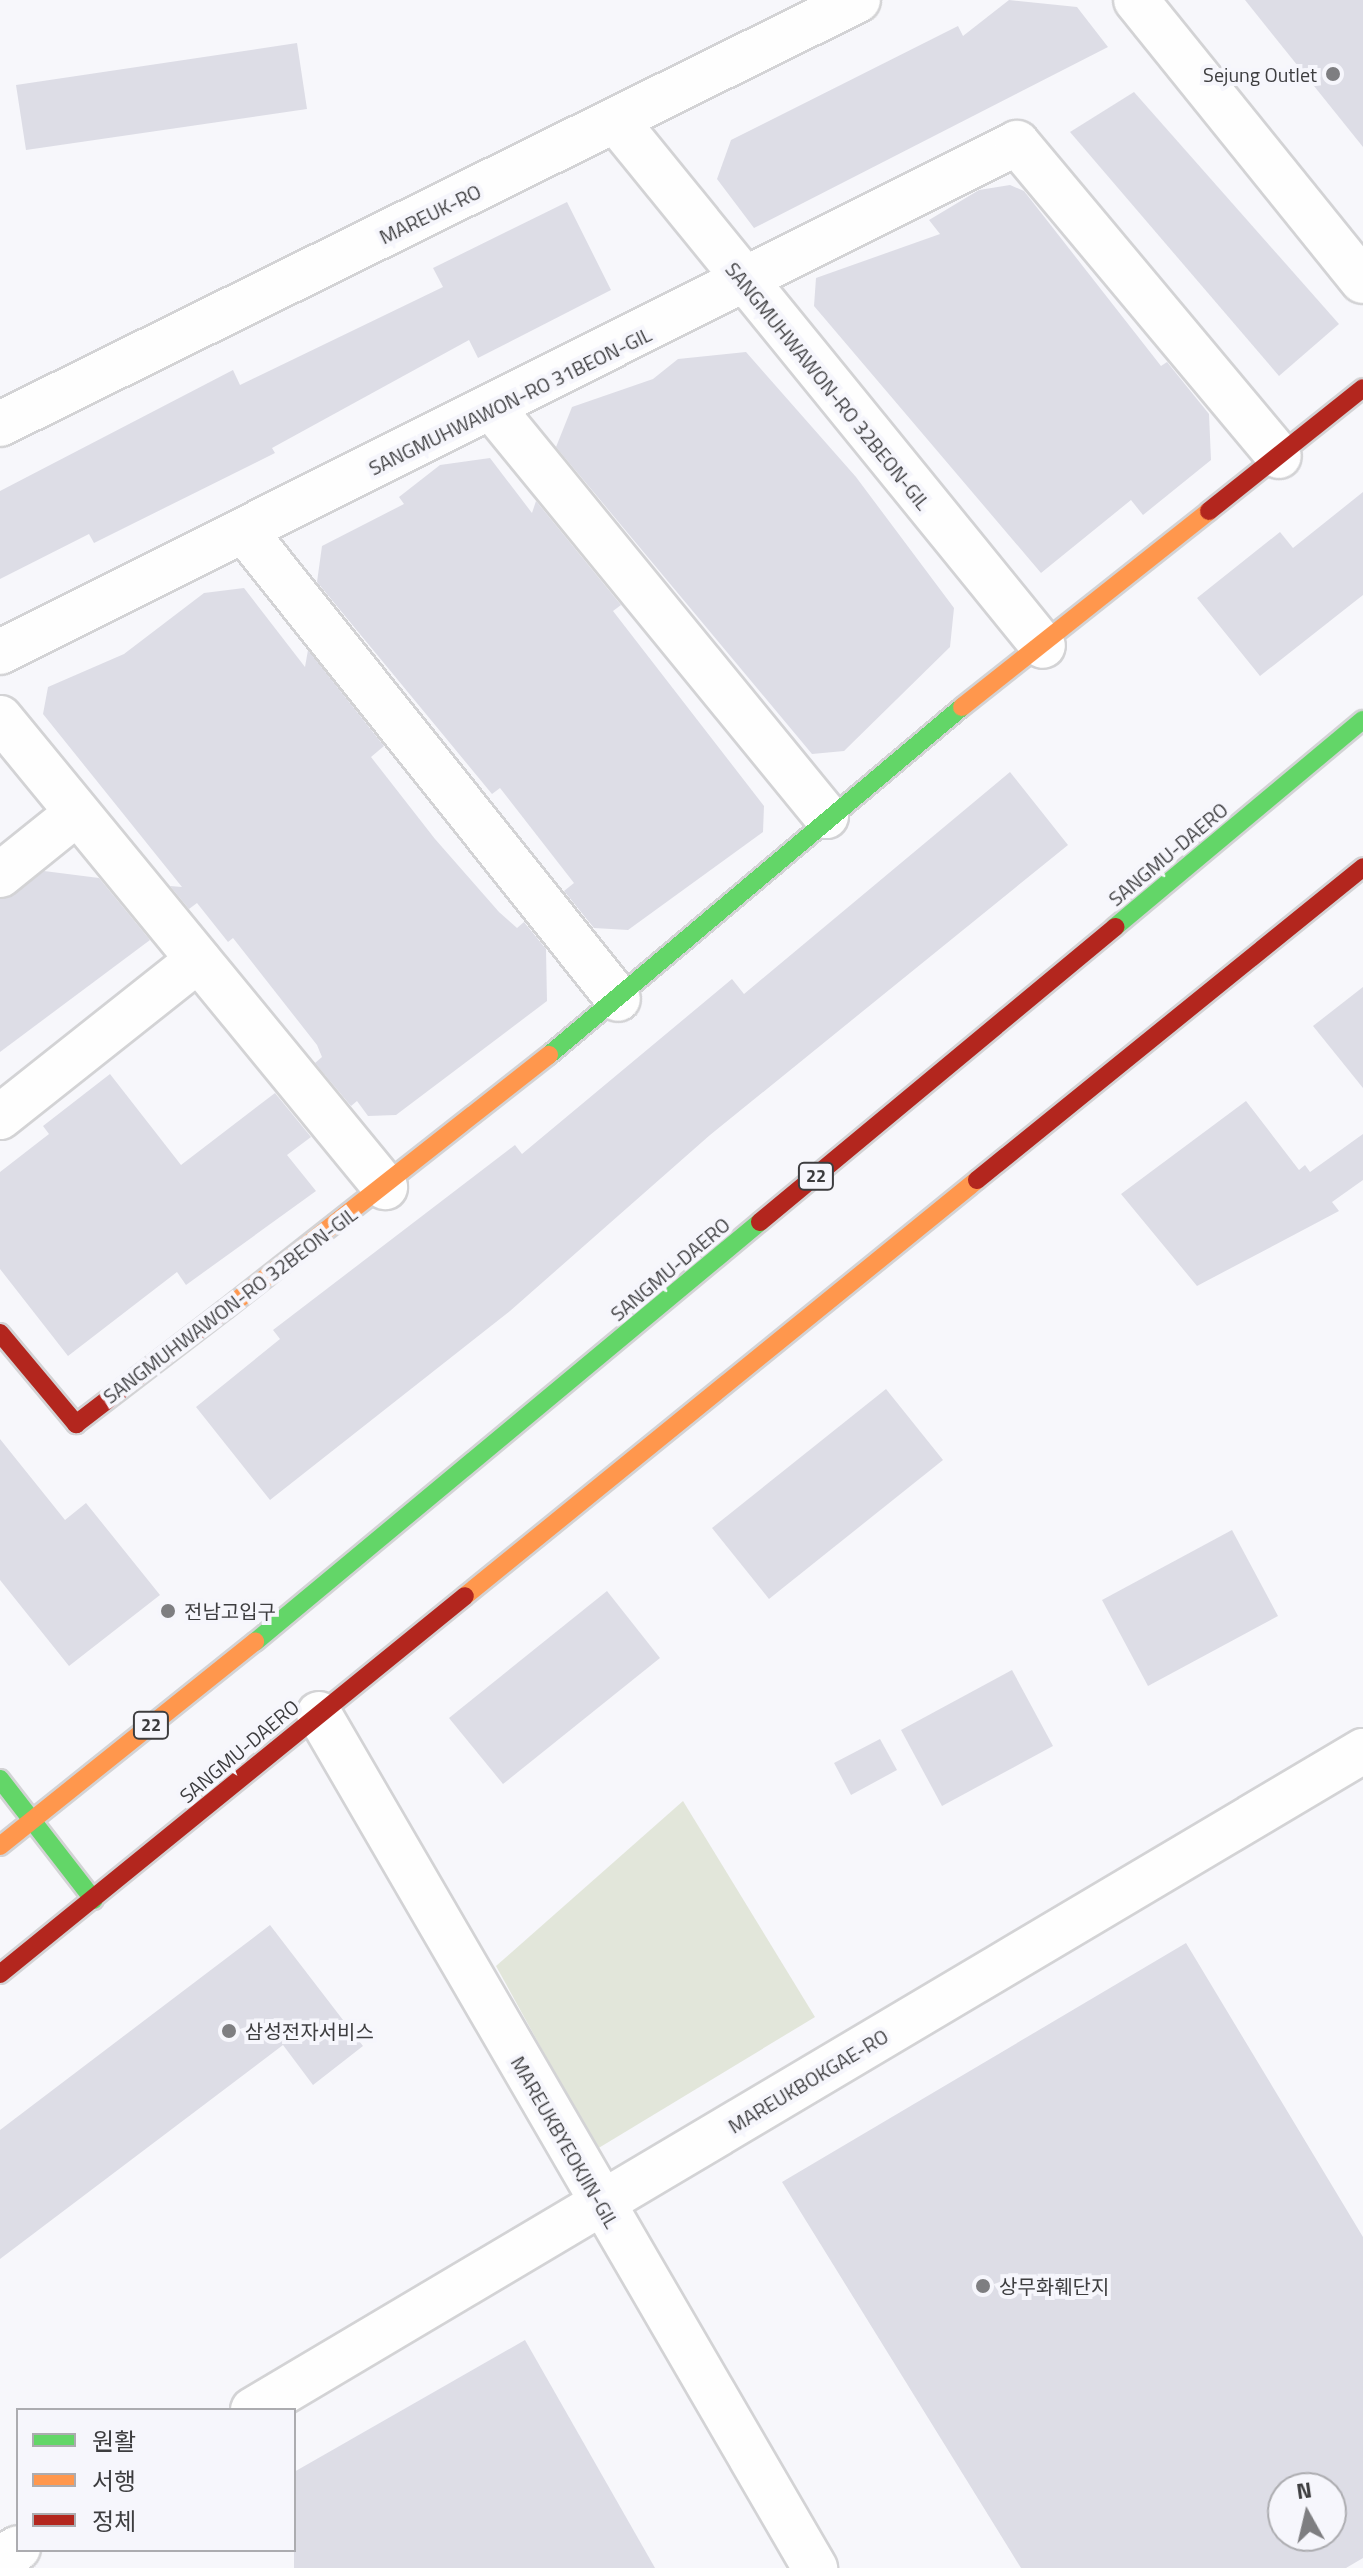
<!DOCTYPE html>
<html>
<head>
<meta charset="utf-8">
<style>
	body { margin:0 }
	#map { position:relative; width:1363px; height:2568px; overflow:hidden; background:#f7f7fb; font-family:"Titillium Web","Noto Sans KR",sans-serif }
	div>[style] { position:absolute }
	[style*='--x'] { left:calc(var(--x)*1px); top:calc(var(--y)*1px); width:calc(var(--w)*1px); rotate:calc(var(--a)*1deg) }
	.green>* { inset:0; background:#e2e6da }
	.building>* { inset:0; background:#dddde6 }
	.roads { filter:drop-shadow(2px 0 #d3d3d5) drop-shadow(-2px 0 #d3d3d5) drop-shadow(0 2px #d3d3d5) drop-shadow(0 -2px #d3d3d5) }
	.street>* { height:44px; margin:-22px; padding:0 22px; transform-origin:22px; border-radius:22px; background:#fefefe }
	.fast>* { height:18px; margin:-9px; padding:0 9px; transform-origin:9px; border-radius:9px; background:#63d668 }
	.slow>* { height:18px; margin:-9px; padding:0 9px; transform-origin:9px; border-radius:9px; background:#ff974d }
	.jam>* { height:18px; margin:-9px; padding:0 9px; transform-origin:9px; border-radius:9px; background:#b3261e }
	.dots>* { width:22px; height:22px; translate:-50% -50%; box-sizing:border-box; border:4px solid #f6f6fc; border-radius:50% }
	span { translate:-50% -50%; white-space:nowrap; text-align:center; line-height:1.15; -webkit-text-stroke:8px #f6f6fc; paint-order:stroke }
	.shield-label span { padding:2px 6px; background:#f6f6fc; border:2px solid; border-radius:6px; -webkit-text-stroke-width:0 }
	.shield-label { font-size:18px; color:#3d3d3f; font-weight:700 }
	.poi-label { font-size:20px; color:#3d3d3f }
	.right { translate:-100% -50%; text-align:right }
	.left { translate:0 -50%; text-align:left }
	.street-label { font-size:20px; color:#3d3d3f }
	.legend { position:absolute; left:16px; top:2408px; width:280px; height:144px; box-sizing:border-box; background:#f6f6fc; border:2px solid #acacb0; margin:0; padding:10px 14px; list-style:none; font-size:24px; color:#3d3d3f }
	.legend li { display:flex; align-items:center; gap:16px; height:40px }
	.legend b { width:40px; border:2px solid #acacb0 }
	.north { position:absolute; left:1267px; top:2472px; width:80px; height:80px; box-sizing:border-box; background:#f6f6fc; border:2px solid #acacb0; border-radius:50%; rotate:352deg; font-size:22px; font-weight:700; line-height:32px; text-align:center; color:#3d3d3f }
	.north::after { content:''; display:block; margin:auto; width:28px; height:36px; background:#7e7e81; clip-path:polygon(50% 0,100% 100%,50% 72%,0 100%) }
</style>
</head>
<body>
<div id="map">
	<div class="green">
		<i style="clip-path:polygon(683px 1801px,815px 2017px,597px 2149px,496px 1966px)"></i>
	</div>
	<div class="building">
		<i style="clip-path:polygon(1009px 0,1077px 7px,1108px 47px,754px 228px,717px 179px,731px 140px,958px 26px,963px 36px)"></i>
		<i style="clip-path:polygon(1245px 0,1363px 0,1363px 147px)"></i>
		<i style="clip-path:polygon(297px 43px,307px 109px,26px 150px,16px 85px)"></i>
		<i style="clip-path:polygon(1134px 92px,1339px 324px,1279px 376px,1070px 132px)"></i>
		<i style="clip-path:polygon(1010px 185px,1024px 191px,1161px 366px,1167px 362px,1209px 414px,1211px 460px,1143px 515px,1131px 500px,1041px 573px,814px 306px,816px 278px,940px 234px,929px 220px,979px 190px)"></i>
		<i style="clip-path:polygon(567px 202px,611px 290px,478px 358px,469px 340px,272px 448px,275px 453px,94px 543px,89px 534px,0 579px,0 491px,233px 370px,240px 385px,443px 287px,433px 268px)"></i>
		<i style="clip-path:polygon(746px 352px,856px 477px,954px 608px,950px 647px,844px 751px,812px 754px,556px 447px,572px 407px,653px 379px,678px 359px)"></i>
		<i style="clip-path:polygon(490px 458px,532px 513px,536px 501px,621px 605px,613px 611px,764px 806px,763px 832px,628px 930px,594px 928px,564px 891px,574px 883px,500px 788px,492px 794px,317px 582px,322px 546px,404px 504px,399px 497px,440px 465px)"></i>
		<i style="clip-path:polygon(1363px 492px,1363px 595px,1260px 676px,1197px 598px,1280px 532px,1293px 548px)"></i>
		<i style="clip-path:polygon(244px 588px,305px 667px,308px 650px,384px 746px,371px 757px,435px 839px,499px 912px,517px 928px,524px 922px,546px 949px,547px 1001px,396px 1115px,368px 1116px,357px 1101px,351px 1106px,315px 1063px,322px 1057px,317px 1045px,233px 938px,228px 942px,197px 903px,189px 909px,170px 886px,182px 887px,43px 714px,48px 687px,124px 654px,204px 593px)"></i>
		<i style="clip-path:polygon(1010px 772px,1068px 845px,710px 1135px,510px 1311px,270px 1500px,196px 1407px,280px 1339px,273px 1330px,515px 1145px,522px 1154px,732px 979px,744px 994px)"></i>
		<i style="clip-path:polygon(44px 871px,99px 878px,150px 940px,0 1052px,0 899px)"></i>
		<i style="clip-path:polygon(1363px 987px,1363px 1088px,1313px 1026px)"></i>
		<i style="clip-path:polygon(110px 1074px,181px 1165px,275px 1093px,311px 1137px,287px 1155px,316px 1191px,186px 1285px,177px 1272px,68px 1356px,0 1269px,0 1172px,49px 1134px,43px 1126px)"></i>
		<i style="clip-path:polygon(1246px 1101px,1299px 1170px,1305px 1165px,1310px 1172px,1363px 1134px,1363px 1180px,1332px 1202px,1339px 1211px,1197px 1286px,1121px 1194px)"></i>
		<i style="clip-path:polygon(886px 1389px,943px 1460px,769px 1599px,712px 1528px)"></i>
		<i style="clip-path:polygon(0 1439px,65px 1520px,86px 1503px,160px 1595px,69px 1666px,0 1580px)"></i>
		<i style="clip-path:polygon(1232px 1530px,1278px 1616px,1148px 1686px,1102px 1600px)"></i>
		<i style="clip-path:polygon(607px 1591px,660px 1658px,503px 1784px,449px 1718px)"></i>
		<i style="clip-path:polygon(1012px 1670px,1053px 1746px,942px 1806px,901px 1730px)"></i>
		<i style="clip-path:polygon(880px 1739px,897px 1770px,851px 1795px,834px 1763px)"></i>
		<i style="clip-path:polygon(270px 1925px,363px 2046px,313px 2085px,283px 2045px,0 2259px,0 2130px)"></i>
		<i style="clip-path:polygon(evenodd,1186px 1943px,1363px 2237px,1363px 2558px,1346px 2568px,1021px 2568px,782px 2182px,1186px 1943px,1283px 2488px,1331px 2488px,1331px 2536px,1283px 2536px,1283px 2488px)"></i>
		<i style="clip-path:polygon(525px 2340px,655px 2568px,294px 2568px,294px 2472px)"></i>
	</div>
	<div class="roads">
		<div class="street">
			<i style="--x:1136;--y:0;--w:361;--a:51.1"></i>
			<i style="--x:617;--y:122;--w:675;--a:50.89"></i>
			<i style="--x:493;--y:409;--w:526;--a:50.71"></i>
			<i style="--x:0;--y:424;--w:957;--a:-26.3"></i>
			<i style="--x:246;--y:533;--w:596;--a:51.4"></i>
			<i style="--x:0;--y:652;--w:1137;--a:-26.59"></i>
			<i style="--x:1017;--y:143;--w:408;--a:50.1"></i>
			<i style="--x:0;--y:718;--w:607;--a:50.62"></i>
			<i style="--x:0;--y:875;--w:99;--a:-38.8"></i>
			<i style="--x:0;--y:1117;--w:253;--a:-38.4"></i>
			<i style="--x:319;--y:1714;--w:988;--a:59.85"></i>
			<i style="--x:253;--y:2410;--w:1291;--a:-30.7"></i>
			<i style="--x:0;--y:2559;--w:21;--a:-31"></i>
		</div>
		<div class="fast">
			<i style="--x:1115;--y:927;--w:323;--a:-39.9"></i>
			<i style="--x:549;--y:1055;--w:540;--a:-40.12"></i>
			<i style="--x:255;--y:1642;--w:657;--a:-39.75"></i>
			<i style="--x:0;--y:1779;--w:153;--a:52.2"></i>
		</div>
		<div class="slow">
			<i style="--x:962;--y:707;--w:315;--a:-38.4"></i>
			<i style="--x:226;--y:1309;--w:411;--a:-38.2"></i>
			<i style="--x:465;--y:1596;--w:660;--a:-39.09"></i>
			<i style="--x:0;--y:1846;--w:327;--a:-38.7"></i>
		</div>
		<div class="jam">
			<i style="--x:1209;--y:511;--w:197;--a:-38.6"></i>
			<i style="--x:977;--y:1180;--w:497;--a:-39"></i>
			<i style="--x:760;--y:1222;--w:462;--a:-39.7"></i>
			<i style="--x:0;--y:1333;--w:119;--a:50.1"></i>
			<i style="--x:76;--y:1424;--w:189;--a:-37.5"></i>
			<i style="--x:0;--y:1974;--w:599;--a:-39.11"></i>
		</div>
	</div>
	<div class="dots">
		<i style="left:1333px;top:74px;background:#7e7e81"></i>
		<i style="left:168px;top:1611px;background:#7e7e81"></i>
		<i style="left:229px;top:2031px;background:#7e7e81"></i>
		<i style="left:983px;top:2286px;background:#7e7e81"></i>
	</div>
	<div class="shield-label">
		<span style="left:816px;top:1176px">22</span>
		<span style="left:151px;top:1725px">22</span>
	</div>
	<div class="poi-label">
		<span class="right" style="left:1317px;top:74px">Sejung Outlet</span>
		<span class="left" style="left:184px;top:1611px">전남고입구</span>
		<span class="left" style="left:245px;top:2031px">삼성전자서비스</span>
		<span class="left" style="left:999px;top:2286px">상무화훼단지</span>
	</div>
	<div class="street-label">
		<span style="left:430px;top:214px;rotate:-26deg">MAREUK-RO</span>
		<span style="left:828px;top:386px;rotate:51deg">SANGMUHWAWON-RO 32BEON-GIL</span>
		<span style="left:510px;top:401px;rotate:-26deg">SANGMUHWAWON-RO 31BEON-GIL</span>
		<span style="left:1168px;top:854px;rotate:-40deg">SANGMU-DAERO</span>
		<span style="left:670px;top:1269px;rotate:-40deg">SANGMU-DAERO</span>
		<span style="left:230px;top:1305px;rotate:-37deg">SANGMUHWAWON-RO 32BEON-GIL</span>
		<span style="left:239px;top:1751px;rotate:-40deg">SANGMU-DAERO</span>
		<span style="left:808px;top:2081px;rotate:-31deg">MAREUKBOKGAE-RO</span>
		<span style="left:565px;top:2142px;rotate:60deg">MAREUKBYEOKJIN-GIL</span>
	</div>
	<ul class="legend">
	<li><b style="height:10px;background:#63d668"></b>원활</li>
	<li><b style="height:10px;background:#ff974d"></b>서행</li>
	<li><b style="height:10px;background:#b3261e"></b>정체</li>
	</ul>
	<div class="north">N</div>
</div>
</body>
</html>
